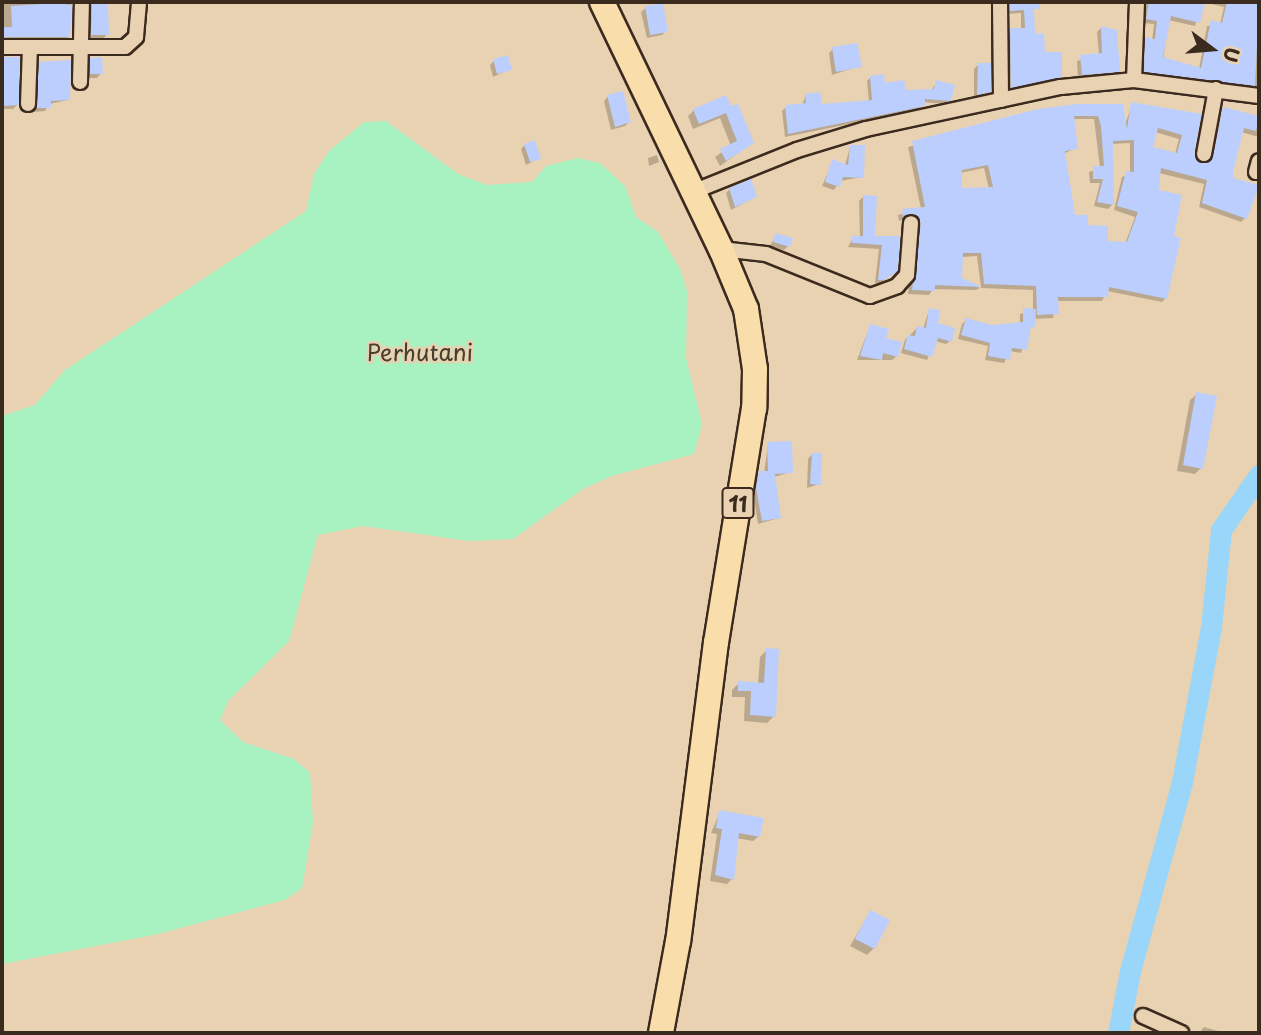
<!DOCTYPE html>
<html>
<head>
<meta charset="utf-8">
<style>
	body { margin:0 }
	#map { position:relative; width:1261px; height:1035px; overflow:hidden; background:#e9d2b2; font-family:"Playpen Sans",sans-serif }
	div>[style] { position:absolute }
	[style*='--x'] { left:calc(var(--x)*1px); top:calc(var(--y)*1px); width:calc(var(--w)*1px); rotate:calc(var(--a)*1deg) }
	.green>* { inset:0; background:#a8f2c1 }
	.shadow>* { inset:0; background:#0003 }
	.river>* { height:21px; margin:-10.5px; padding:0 10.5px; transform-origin:10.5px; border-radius:10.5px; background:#99d6fa }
	.building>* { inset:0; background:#bbcefe }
	.roads { filter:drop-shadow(2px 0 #3b2a1e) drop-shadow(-2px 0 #3b2a1e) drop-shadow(0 2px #3b2a1e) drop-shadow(0 -2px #3b2a1e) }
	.street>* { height:14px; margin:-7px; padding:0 7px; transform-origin:7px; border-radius:7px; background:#e9d2b2 }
	.highway>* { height:24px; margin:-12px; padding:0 12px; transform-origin:12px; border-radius:12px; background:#f9deab }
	span { translate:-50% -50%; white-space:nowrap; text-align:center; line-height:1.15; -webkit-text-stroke:5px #e9d2b2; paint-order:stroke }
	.shield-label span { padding:2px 5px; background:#e9d2b2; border:2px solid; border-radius:5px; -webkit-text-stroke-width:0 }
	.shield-label { font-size:21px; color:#3b2a1e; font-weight:700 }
	.park-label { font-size:23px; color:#463e2e }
	.frame { position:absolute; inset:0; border:4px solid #3b2a1e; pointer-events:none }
	.north { position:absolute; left:1177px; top:14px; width:70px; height:70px; -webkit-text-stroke:5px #e9d2b2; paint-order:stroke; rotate:106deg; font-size:19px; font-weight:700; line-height:28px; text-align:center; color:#3b2a1e }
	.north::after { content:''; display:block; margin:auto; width:24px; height:32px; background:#3b2a1e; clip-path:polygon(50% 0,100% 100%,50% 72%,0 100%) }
</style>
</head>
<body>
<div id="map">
	<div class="green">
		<i style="clip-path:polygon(386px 121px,458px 174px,487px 185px,532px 182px,546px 166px,578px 158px,600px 163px,625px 186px,636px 217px,658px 232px,680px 269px,687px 291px,686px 358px,702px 424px,694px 454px,612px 476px,583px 489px,513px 539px,469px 541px,363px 526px,318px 535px,289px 641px,228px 701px,220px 720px,243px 742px,294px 759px,310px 773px,313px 823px,302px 888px,285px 900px,158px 934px,2px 964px,2px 416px,35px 405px,65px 370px,306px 211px,314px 174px,329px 151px,364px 122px)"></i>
	</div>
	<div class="shadow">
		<i style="clip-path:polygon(2px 2px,71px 2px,69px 37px,64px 41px,2px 41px)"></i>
		<i style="clip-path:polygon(84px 2px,107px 2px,107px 34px,103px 39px,87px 39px)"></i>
		<i style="clip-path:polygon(1005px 2px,1034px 2px,1033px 36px,1060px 77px,1056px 81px,1007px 91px,1007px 34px,1021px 30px,1021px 13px,1006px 14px)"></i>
		<i style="clip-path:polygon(evenodd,1143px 2px,1259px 2px,1259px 91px,1141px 75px,1142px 43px,1152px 41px,1154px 24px,1143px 23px,1143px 2px,1203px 2px,1224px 7px,1220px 24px,1207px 26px,1199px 69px,1163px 62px,1168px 20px,1195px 26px,1203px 2px)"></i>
		<i style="clip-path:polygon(646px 8px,666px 31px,662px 35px,647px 38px,641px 12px)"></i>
		<i style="clip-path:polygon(1101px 28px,1118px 71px,1078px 79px,1077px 61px,1099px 55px,1097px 32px)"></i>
		<i style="clip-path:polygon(833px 49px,860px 66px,832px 75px,829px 53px)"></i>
		<i style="clip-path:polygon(2px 57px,18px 58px,17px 105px,13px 109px,2px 109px)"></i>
		<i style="clip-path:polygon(91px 60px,101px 73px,97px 78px,86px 78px)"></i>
		<i style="clip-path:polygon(494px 61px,510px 69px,493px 77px,490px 65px)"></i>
		<i style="clip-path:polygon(40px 64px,68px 100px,49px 104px,45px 111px,33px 112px,36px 68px)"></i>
		<i style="clip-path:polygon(978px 65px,990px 91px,974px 98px,974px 69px)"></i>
		<i style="clip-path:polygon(871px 77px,905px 92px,931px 91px,937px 82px,949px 100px,945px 104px,923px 102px,919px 110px,785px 137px,782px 111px,786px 107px,802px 105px,806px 95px,820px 106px,869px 102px,867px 81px)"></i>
		<i style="clip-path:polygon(608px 96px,629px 122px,625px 126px,611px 130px,604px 101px)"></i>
		<i style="clip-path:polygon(evenodd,1132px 104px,1200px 115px,1193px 153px,1203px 166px,1210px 161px,1223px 109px,1259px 117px,1259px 137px,1241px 132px,1230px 180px,1245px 218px,1241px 222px,1199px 207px,1204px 184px,1159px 173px,1157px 191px,1172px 238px,1166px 298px,1162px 302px,1107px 291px,1102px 301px,1056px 301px,1053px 318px,1032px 319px,1021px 353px,1010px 351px,1004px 363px,985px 360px,988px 346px,958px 339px,962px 324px,966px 320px,992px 327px,1020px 325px,1020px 314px,1033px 310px,1033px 290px,981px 288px,977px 256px,961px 257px,961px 279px,980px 288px,976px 290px,933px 289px,929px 295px,908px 294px,917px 228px,908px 217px,899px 221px,898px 215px,921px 209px,908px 147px,1077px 106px,1125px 125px,1132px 104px,1073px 119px,1094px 119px,1100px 168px,1089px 172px,1090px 183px,1100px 183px,1094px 206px,1108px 209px,1112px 205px,1112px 144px,1130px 143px,1130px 174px,1122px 177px,1114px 210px,1135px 217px,1125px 244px,1106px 243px,1074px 217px,1063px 154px,1076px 148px,1073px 119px,1132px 104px,1155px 132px,1179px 139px,1175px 154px,1151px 148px,1155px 132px,1132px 104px,984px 168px,989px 189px,961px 190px,960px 173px,984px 168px)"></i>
		<i style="clip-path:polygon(730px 109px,752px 143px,720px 166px,715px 157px,731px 146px,720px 118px,693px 129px,688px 116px,694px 110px)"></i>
		<i style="clip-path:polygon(525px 145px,539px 158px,526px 165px,521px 149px)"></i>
		<i style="clip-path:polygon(850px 147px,862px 177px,840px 181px,834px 190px,822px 186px,833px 161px,845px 165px)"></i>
		<i style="clip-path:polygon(657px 155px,659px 162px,649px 166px,648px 158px)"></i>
		<i style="clip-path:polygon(730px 189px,755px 197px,731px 210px,726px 193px)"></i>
		<i style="clip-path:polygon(863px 197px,873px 238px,898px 238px,891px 275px,879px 284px,875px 283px,879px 249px,848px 247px,853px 238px,860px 238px,859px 201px)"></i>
		<i style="clip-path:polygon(776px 235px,788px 246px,784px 250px,770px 246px)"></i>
		<i style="clip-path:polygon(929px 310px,950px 341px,946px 344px,935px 341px,927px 360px,901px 353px,905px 340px,917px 328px,923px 329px)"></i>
		<i style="clip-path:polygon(870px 326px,897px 356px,892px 360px,857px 360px)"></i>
		<i style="clip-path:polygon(1197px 394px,1201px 468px,1195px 474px,1177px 471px,1190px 400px)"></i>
		<i style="clip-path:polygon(768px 444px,791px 472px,774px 477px,779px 518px,758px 524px,753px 493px,756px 477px,764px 473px)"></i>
		<i style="clip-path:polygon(812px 454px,819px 484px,807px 488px,808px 459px)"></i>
		<i style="clip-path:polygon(767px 650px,774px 716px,767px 723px,744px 721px,745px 697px,732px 697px,732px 690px,739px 683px,758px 684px,760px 657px)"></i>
		<i style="clip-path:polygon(720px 812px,759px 836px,753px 841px,736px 838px,732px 879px,727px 884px,710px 881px,717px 834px,711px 833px)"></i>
		<i style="clip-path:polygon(870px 912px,874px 948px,867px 955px,850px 946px)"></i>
		<i style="clip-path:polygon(1204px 1027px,1225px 1033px,1199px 1033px)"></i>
	</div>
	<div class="river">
		<i style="--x:1118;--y:1033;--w:63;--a:-79"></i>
		<i style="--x:1130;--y:971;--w:196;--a:-74.6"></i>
		<i style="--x:1182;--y:782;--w:158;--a:-79.4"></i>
		<i style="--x:1211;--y:627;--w:98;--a:-84.1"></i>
		<i style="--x:1221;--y:530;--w:67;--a:-55.4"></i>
	</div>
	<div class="building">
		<i style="clip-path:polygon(92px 2px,108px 2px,109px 35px,91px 35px)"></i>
		<i style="clip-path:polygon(1010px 2px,1040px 2px,1040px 9px,1034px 9px,1035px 34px,1044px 33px,1045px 52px,1062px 52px,1062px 77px,1011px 88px,1010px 28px,1025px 28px,1024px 10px,1010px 11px)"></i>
		<i style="clip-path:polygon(1149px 2px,1205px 2px,1200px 23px,1171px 16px,1163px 57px,1201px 68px,1211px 20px,1222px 23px,1227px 2px,1259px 2px,1255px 86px,1144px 72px,1145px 37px,1155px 39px,1157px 21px,1146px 19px)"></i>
		<i style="clip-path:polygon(57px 3px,72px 5px,70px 37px,2px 37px,2px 27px,12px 27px,11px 6px)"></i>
		<i style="clip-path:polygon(663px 3px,668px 32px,650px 35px,645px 6px)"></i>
		<i style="clip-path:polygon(1101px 26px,1117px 30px,1120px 72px,1082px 75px,1080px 55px,1102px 53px)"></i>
		<i style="clip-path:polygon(857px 43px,862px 67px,836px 72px,832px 47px)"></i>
		<i style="clip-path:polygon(508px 55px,512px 70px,497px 74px,493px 59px)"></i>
		<i style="clip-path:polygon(2px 57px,20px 57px,19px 105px,2px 106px)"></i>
		<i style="clip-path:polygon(102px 57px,103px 74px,90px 74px,90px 58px)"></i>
		<i style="clip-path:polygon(71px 60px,70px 100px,51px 101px,51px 108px,36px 108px,39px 62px)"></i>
		<i style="clip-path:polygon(978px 63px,991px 63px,991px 92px,977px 95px)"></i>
		<i style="clip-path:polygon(884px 74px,885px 83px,904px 80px,906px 90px,934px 89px,936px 80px,955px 85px,951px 101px,925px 99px,925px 106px,788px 134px,785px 105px,806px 103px,805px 94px,820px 92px,822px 104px,872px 100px,870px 76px)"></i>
		<i style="clip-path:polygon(623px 91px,631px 122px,615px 127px,607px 95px)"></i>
		<i style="clip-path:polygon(726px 95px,731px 106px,738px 104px,754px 143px,726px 161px,720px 149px,737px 141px,726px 113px,699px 124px,693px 109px)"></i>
		<i style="clip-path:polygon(evenodd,1131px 102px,1202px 114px,1194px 153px,1203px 164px,1213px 156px,1223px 107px,1259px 116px,1256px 131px,1244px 128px,1233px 172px,1233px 178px,1259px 185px,1247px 219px,1202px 203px,1207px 180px,1161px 168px,1159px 190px,1182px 195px,1174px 236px,1181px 238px,1167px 299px,1109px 287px,1108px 297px,1058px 297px,1059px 314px,1037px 315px,1036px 286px,984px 284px,981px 253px,963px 253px,962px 278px,982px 287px,935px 285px,935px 291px,912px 290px,921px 223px,912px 214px,903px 218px,902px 209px,925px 207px,912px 141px,1038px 109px,1077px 104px,1123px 104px,1127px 129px,1131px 102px,1074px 116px,1098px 116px,1101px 126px,1104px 166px,1093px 166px,1093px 179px,1103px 179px,1097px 202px,1114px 205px,1113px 141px,1134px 140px,1134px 172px,1126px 171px,1117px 206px,1138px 212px,1127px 242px,1108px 241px,1108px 226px,1088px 225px,1088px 215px,1075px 215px,1065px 151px,1078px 149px,1074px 116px,1131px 102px,1158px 128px,1182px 135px,1177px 153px,1153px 147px,1158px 128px,1131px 102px,988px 165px,993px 187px,962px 188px,962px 170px,988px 165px)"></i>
		<i style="clip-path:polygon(535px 140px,541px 159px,530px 162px,524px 144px)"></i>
		<i style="clip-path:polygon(850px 145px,865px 145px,864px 178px,843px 177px,840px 187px,825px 182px,832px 159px,848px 165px)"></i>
		<i style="clip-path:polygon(751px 179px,757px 197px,735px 207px,729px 188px)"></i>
		<i style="clip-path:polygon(863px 195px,877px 196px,875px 236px,900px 236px,898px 271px,884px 280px,878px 280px,882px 245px,852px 243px,852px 236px,863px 236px)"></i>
		<i style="clip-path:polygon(775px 233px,793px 238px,790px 247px,773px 242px)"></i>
		<i style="clip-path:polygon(929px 308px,940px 310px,938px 323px,955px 328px,952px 342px,938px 338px,932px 357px,904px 349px,908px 335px,915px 336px,917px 326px,926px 328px)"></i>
		<i style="clip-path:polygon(1023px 308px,1036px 309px,1035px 327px,1031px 327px,1027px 350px,1012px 348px,1010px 360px,988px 356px,990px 343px,961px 335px,966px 318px,992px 325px,1023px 322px)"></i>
		<i style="clip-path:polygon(870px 324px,889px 329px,886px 338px,902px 342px,898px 357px,883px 353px,882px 360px,860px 356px)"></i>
		<i style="clip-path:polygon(1196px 392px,1217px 396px,1203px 469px,1183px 465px)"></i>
		<i style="clip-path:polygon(792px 441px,793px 473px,775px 474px,781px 518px,762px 521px,756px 488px,759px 471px,768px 471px,767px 442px)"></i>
		<i style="clip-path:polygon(812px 453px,822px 453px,821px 485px,810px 484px)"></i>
		<i style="clip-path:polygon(766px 648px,779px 649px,776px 717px,750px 715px,751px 691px,738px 691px,738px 681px,764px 683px)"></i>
		<i style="clip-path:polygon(719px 810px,764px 818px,760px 837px,739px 833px,734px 880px,715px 875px,722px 829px,716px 828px)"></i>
		<i style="clip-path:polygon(870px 910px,890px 920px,875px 949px,855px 939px)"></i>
	</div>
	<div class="roads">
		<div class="street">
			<i style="--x:1000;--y:2;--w:98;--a:89.4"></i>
			<i style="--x:2;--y:47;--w:123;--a:0"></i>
			<i style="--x:125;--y:47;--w:15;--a:-42"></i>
			<i style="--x:136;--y:37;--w:35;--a:-85"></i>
			<i style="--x:1134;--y:80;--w:78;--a:-87.8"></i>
			<i style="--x:80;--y:82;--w:80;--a:-88.6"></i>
			<i style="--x:28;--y:104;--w:56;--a:-88"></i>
			<i style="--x:1204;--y:154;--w:66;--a:-79.5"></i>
			<i style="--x:1256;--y:172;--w:11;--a:-75"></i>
			<i style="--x:695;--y:191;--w:110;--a:-21.9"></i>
			<i style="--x:797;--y:150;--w:72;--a:-16.9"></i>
			<i style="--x:866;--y:129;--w:199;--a:-12.2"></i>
			<i style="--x:1061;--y:87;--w:73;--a:-5.5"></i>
			<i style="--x:1134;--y:80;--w:126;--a:7.3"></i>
			<i style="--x:721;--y:249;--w:45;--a:6.3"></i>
			<i style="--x:766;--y:254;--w:112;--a:22"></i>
			<i style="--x:870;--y:296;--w:29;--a:-20"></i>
			<i style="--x:897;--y:286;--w:15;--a:-48"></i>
			<i style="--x:907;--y:275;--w:52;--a:-85.6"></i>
			<i style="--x:1143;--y:1016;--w:42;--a:24.1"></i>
		</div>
		<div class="highway">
			<i style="--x:602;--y:2;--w:274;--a:64.3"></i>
			<i style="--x:721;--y:249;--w:65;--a:67.4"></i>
			<i style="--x:746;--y:309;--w:61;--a:81.5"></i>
			<i style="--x:755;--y:369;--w:39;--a:91"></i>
			<i style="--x:754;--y:408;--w:237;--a:99.2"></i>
			<i style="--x:716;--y:642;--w:301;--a:97.2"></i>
			<i style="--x:678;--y:941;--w:94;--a:100.5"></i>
		</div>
	</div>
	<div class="shield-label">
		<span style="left:738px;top:503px">11</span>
	</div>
	<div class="park-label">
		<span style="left:420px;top:352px">Perhutani</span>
	</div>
	<div class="frame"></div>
	<div class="north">U</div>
</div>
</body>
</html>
